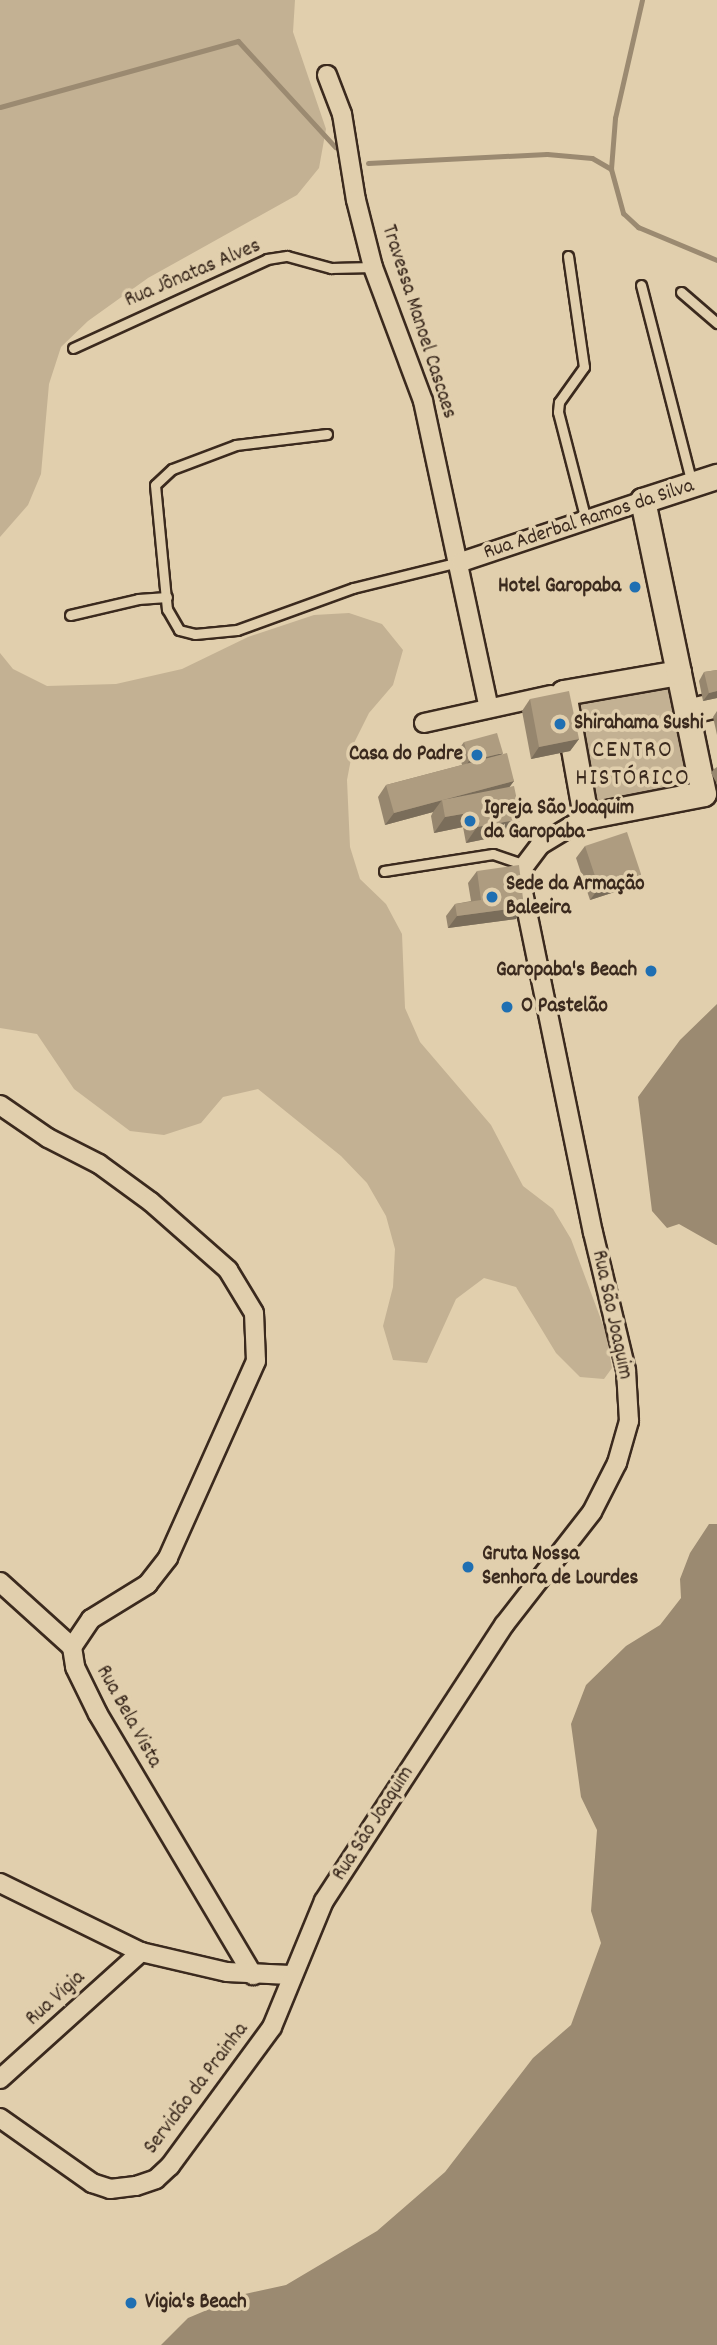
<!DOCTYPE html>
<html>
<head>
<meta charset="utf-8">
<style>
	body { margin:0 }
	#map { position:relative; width:717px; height:2345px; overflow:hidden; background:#e1cfad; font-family:Dekko,sans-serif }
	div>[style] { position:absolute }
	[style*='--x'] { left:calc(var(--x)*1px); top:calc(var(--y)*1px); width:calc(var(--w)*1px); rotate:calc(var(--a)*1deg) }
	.green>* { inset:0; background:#c3b193 }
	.water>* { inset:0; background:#9b8a71 }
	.stream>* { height:5px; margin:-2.5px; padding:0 2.5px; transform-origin:2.5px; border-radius:2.5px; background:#9b8a71 }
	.roads { filter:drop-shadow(2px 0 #3b2a1e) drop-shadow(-2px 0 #3b2a1e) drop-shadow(0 2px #3b2a1e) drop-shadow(0 -2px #3b2a1e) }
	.lane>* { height:9px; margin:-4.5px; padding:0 4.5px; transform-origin:4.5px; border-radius:4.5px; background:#e1cfad }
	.street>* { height:18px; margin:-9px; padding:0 9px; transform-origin:9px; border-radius:9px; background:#e1cfad }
	.secondary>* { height:24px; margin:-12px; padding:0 12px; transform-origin:12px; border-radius:12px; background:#e1cfad }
	.wall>* { inset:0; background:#96866e }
	.shaded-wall>* { inset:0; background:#7a6d5a }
	.building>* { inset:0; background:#ae9c80 }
	.dots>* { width:19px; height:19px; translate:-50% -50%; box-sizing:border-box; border:4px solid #e1cfad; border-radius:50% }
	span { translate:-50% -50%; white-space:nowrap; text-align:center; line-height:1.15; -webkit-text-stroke:7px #e1cfad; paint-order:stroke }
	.street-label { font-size:21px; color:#3b2a1e }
	.poi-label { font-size:21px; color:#3b2a1e; font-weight:700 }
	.right { translate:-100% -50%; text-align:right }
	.left { translate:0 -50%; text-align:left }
	.quarter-label { font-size:24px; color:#3b2a1e; letter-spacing:2px }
</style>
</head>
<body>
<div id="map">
	<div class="green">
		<i style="clip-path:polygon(0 0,295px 0,293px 32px,326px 129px,319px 168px,297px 195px,148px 278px,88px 321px,61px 347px,49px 384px,41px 474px,28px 505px,0 537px)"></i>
		<i style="clip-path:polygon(349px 613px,382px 624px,403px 650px,393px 685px,369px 713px,354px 743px,347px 780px,350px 847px,360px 879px,386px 904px,402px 934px,405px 1008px,420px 1042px,491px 1125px,523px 1186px,553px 1209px,571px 1239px,606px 1333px,612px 1368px,604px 1379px,580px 1377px,556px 1353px,516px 1287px,484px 1278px,456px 1299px,427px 1363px,393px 1360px,383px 1326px,393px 1287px,395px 1249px,386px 1216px,367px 1183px,341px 1156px,258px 1089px,223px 1097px,201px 1123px,164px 1135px,130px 1131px,74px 1089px,37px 1034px,0 1028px,0 653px,13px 669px,47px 686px,116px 684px,182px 669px,248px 637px,314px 615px)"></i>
		<i style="clip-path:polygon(676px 681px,694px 784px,594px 805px,575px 699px)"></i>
	</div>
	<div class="water">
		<i style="clip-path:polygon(717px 1004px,717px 1245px,716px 1245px,679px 1224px,667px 1228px,652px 1211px,638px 1097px,680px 1040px)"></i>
		<i style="clip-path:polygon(709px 1524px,717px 1524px,717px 2345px,161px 2345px,188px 2318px,245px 2294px,286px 2285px,377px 2231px,445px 2172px,533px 2058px,571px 2025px,601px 1943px,591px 1911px,597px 1830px,581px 1797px,571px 1724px,586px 1685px,626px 1646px,660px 1625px,681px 1598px,680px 1579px,690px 1553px)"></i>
	</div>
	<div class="stream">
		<i style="--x:642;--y:0;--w:121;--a:102.9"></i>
		<i style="--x:615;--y:118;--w:51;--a:94.5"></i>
		<i style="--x:611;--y:169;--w:46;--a:74.7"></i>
		<i style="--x:623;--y:213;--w:21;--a:43"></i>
		<i style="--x:638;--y:227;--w:86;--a:22.7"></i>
		<i style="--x:0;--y:107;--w:247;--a:-15.5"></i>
		<i style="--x:238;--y:41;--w:144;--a:47.5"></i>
		<i style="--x:368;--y:163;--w:179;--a:-2.9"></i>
		<i style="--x:547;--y:154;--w:45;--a:5.1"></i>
		<i style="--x:592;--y:158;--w:22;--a:30"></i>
	</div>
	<div class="roads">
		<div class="lane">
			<i style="--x:568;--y:256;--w:112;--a:81.8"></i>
			<i style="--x:584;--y:367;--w:43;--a:125.5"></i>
			<i style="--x:559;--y:402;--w:10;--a:96"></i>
			<i style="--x:558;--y:412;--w:112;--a:75.5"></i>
			<i style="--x:641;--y:285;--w:205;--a:75.6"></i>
			<i style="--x:681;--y:292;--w:48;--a:40.7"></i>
			<i style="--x:73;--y:348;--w:213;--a:-24.6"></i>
			<i style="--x:267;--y:259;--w:20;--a:-9"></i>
			<i style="--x:287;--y:256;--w:46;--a:15.3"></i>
			<i style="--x:331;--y:268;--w:42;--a:-1.4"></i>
			<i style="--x:327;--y:434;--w:92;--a:173.1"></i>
			<i style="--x:236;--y:445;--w:68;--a:159.4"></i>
			<i style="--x:172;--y:469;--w:23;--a:137"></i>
			<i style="--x:155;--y:485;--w:125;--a:84.5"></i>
			<i style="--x:167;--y:609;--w:24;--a:60"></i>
			<i style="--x:179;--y:630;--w:16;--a:14"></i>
			<i style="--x:195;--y:634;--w:42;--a:-5.4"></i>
			<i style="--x:237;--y:630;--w:123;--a:-19.9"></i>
			<i style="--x:353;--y:588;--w:109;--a:-13.8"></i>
			<i style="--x:70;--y:615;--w:70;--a:-13.2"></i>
			<i style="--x:138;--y:599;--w:29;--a:-4"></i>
			<i style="--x:384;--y:871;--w:110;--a:-8.9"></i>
			<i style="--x:493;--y:854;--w:31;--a:19"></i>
		</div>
		<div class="street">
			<i style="--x:327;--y:75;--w:42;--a:69"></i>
			<i style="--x:342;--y:114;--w:87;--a:80.8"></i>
			<i style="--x:356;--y:200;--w:69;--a:75.8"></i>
			<i style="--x:373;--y:267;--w:143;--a:69.5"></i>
			<i style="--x:423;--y:401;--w:314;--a:77.9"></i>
			<i style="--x:461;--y:562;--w:192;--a:-18.5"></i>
			<i style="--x:424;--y:723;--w:130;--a:-12.4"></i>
			<i style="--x:0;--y:1105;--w:58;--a:34.5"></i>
			<i style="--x:48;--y:1138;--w:57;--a:27"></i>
			<i style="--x:99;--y:1164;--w:64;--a:36.2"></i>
			<i style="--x:151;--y:1202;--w:103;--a:41.4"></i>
			<i style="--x:228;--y:1270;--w:50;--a:58.8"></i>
			<i style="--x:254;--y:1313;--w:48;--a:87.6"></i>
			<i style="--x:256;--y:1361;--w:216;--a:114.1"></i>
			<i style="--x:168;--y:1558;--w:33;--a:128"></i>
			<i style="--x:148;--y:1584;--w:67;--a:148.4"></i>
			<i style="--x:91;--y:1619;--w:34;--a:124"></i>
			<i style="--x:72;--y:1647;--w:20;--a:81"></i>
			<i style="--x:75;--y:1667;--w:52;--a:63.9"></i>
			<i style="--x:98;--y:1714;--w:304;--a:59.3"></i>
			<i style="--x:0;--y:1582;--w:97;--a:42.1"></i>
			<i style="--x:0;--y:1883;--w:157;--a:26.1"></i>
			<i style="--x:141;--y:1952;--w:88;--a:13.1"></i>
			<i style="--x:227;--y:1972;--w:63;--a:2.7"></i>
			<i style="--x:0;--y:2079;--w:190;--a:-42"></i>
			<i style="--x:0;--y:2118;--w:113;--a:35.2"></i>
			<i style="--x:92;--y:2183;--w:19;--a:18"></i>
			<i style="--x:110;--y:2189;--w:26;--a:-7"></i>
			<i style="--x:136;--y:2186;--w:21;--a:-19"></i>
			<i style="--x:156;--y:2179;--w:19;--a:-43"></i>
			<i style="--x:170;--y:2166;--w:172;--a:-53.7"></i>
			<i style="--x:272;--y:2027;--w:136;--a:-67.6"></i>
			<i style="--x:324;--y:1901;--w:330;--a:-56.9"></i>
			<i style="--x:504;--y:1625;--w:143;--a:-52.1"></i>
			<i style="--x:592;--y:1512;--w:55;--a:-63"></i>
			<i style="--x:617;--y:1463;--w:44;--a:-74.1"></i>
			<i style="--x:629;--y:1421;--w:51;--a:-93.4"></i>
			<i style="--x:626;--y:1370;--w:141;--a:-103.5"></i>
			<i style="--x:593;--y:1233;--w:368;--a:-101.6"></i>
			<i style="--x:519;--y:873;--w:35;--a:-53"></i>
			<i style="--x:540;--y:845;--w:54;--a:-31.3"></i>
		</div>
		<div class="secondary">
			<i style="--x:679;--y:673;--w:117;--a:170.1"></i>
			<i style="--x:564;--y:693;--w:126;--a:79.9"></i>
			<i style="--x:586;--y:817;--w:120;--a:-11"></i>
			<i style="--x:704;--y:794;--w:124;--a:-101.7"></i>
			<i style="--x:679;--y:673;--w:176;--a:-101.8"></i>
			<i style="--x:643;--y:501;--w:78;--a:-18"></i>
			<i style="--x:687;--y:712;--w:31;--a:-13"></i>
		</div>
	</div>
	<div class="wall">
		<i style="clip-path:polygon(717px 670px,717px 698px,703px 701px,699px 681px,704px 672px)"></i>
		<i style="clip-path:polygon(530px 699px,579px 739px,570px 751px,531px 759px,522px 711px)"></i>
		<i style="clip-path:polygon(717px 711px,717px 735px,713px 717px)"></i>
		<i style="clip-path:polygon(464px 742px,501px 755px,514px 781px,509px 787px,510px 834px,466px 843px,463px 827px,434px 833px,431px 816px,433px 812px,385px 825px,378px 797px,386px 785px,462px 765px,458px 750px)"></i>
		<i style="clip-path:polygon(717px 767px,717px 784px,711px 773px,714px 769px)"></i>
		<i style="clip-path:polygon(585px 846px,633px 886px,590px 900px,576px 858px)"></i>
		<i style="clip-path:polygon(477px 871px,516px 919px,448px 928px,446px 916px,455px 904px,471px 901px,468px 883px)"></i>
	</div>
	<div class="shaded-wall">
		<i style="clip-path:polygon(717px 691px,717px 698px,703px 701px,709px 693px)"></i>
		<i style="clip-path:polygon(579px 739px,570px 751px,531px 759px,539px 747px)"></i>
		<i style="clip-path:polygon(503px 753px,497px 761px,463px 770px,469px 761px)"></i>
		<i style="clip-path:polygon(514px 781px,505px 793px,442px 800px,433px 812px,385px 825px,394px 813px)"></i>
		<i style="clip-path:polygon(474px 812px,463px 827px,434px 833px,445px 817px)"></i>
		<i style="clip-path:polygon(521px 819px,510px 834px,466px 843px,477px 827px)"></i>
		<i style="clip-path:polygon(641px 874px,633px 886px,590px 900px,599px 888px)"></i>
		<i style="clip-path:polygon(524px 907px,516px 919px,448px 928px,457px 916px)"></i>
	</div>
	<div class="building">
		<i style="clip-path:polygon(717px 670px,717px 691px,709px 693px,704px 672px)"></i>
		<i style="clip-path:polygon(569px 691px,579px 739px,539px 747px,530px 699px)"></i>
		<i style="clip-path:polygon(497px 733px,503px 753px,469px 761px,464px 742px)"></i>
		<i style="clip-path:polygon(507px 753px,514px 781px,394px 813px,386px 785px)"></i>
		<i style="clip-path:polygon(514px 786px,521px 819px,477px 827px,474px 812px,445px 817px,442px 800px)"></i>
		<i style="clip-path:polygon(627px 832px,641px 874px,599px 888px,585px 846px)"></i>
		<i style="clip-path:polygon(519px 865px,524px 907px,457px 916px,455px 904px,481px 900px,477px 871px)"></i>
	</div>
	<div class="dots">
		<i style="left:635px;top:587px;background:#1f6fb2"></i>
		<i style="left:560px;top:724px;background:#1f6fb2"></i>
		<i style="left:477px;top:755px;background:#1f6fb2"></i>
		<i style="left:470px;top:821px;background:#1f6fb2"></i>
		<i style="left:492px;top:897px;background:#1f6fb2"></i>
		<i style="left:651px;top:971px;background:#1f6fb2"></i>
		<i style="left:507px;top:1007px;background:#1f6fb2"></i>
		<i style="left:468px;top:1567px;background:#1f6fb2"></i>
		<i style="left:131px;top:2303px;background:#1f6fb2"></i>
	</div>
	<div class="street-label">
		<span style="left:193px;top:274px;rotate:-23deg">Rua Jônatas Alves</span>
		<span style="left:418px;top:322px;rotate:72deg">Travessa Manoel Cascaes</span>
		<span style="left:589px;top:520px;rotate:-18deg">Rua Aderbal Ramos da Silva</span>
		<span style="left:611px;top:1315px;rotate:78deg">Rua São Joaquim</span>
		<span style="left:128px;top:1717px;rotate:61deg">Rua Bela Vista</span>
		<span style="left:374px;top:1824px;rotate:-57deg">Rua São Joaquim</span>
		<span style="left:56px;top:1999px;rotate:-42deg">Rua Vigia</span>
		<span style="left:197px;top:2089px;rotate:-53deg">Servidão da Prainha</span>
	</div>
	<div class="poi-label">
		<span class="right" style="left:621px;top:587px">Hotel Garopaba</span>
		<span class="left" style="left:574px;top:724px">Shirahama Sushi</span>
		<span class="right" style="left:463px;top:755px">Casa do Padre</span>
		<span class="left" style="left:484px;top:821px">Igreja São Joaquim<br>da Garopaba</span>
		<span class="left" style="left:506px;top:897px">Sede da Armação<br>Baleeira</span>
		<span class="right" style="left:637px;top:971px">Garopaba's Beach</span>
		<span class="left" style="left:521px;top:1007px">O Pastelão</span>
		<span class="left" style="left:482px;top:1567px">Gruta Nossa<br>Senhora de Lourdes</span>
		<span class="left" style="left:145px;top:2303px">Vigia's Beach</span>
	</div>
	<div class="quarter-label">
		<span style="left:633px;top:766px">CENTRO<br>HISTÓRICO</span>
	</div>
</div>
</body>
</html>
